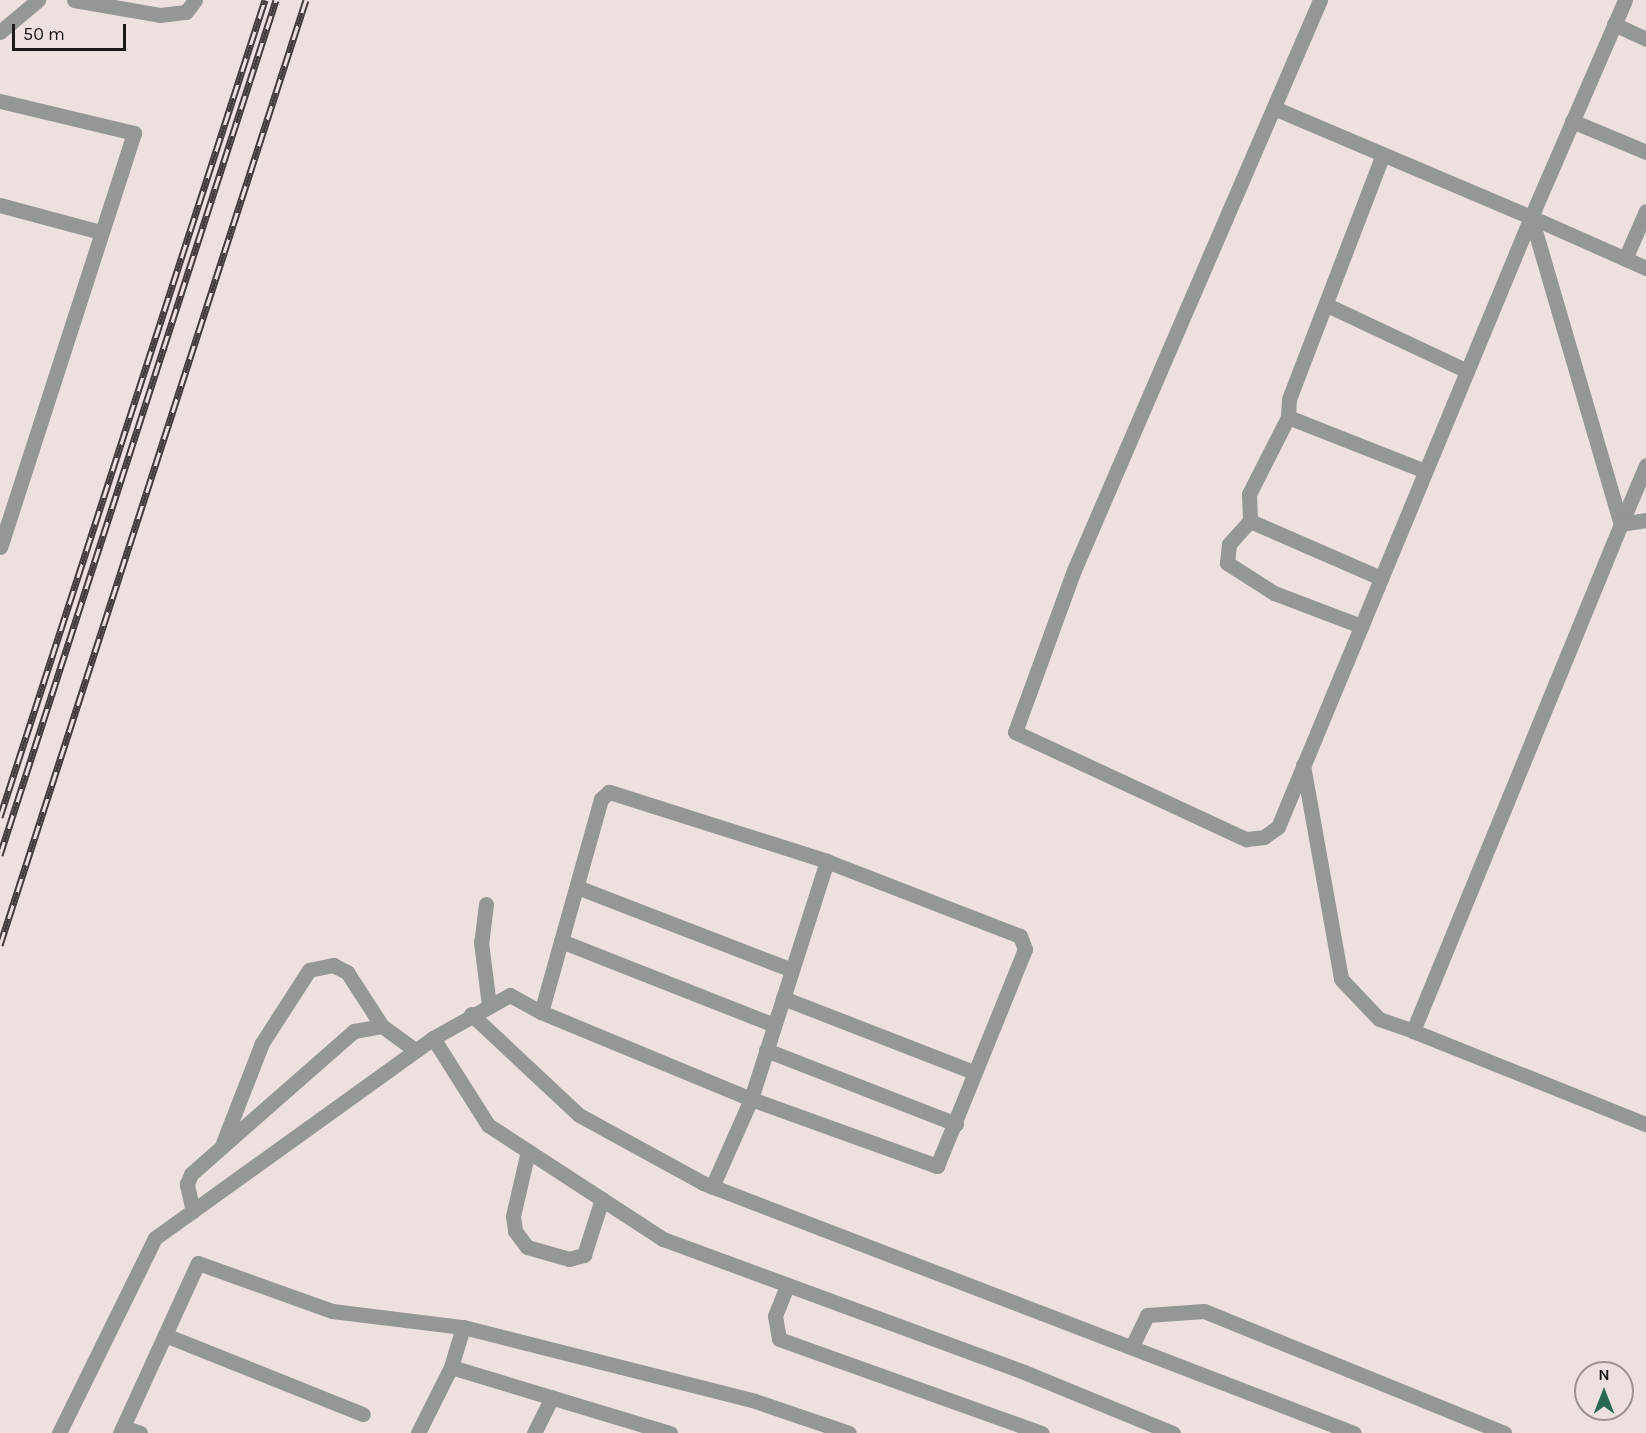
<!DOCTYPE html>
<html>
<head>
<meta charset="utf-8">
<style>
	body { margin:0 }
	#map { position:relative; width:1646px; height:1433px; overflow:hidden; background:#ede1e0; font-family:Karla,sans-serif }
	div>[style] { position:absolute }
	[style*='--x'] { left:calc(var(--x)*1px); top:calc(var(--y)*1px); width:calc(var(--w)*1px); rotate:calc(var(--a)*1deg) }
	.minor>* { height:15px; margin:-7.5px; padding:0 7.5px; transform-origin:7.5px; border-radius:7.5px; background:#939796 }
	.rail>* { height:7px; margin-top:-3.5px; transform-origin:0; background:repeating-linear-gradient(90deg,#ede1e0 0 14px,#423c3c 0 28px); box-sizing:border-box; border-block:2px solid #423c3c }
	span { translate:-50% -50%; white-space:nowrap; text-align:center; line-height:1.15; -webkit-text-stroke:6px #ede1e0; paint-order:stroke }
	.north { position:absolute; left:1574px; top:1361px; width:60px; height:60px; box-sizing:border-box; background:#ede1e0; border:2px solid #9a9190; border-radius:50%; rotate:0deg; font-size:16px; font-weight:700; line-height:24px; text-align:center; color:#1d1919 }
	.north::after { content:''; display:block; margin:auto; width:21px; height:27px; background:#286754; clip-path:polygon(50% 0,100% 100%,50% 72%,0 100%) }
	.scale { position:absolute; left:12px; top:24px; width:114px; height:27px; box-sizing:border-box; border:3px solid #1d1919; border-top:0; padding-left:8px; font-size:18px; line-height:21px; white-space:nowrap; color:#1d1919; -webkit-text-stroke:4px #ede1e0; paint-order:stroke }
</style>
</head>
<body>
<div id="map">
	<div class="minor">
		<i style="--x:74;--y:0;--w:87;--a:9.9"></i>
		<i style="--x:160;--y:15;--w:26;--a:-7"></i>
		<i style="--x:186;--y:12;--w:15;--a:-53"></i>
		<i style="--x:1320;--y:0;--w:621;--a:113.34"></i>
		<i style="--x:1074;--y:570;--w:172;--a:110"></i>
		<i style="--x:1015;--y:732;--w:255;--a:24.9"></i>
		<i style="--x:1246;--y:839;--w:18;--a:-6"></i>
		<i style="--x:1264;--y:837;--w:17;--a:-36"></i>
		<i style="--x:1278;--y:827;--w:660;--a:-67.47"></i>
		<i style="--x:1531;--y:217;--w:320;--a:73.7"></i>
		<i style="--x:1621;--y:524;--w:64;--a:-67"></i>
		<i style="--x:1625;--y:0;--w:236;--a:113.4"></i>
		<i style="--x:1531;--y:217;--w:126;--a:23.9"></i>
		<i style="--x:1614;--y:24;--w:35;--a:25"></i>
		<i style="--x:0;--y:32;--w:50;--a:-40.1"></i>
		<i style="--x:0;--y:101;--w:138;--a:13.4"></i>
		<i style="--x:134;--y:133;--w:435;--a:107.9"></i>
		<i style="--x:1274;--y:108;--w:279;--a:23"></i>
		<i style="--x:1572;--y:121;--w:80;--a:22.7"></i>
		<i style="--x:0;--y:205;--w:104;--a:15.1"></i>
		<i style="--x:1625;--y:259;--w:52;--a:-66.4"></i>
		<i style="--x:1327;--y:305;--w:155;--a:25.2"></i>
		<i style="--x:1288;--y:417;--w:147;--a:21.5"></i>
		<i style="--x:1646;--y:520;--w:25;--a:171"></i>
		<i style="--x:1621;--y:524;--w:548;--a:112.31"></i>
		<i style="--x:1413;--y:1031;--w:251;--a:21.8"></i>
		<i style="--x:1250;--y:521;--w:143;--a:23.5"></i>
		<i style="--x:1361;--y:626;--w:93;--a:-159.2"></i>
		<i style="--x:1274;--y:593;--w:56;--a:-147.4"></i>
		<i style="--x:1227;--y:563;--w:19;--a:-84"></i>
		<i style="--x:1229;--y:544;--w:31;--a:-48"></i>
		<i style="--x:1250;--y:521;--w:27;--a:-92"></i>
		<i style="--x:1249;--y:494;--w:86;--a:-63.1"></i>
		<i style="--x:1288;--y:417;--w:18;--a:-87"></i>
		<i style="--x:1289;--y:399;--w:262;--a:-69"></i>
		<i style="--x:1303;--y:765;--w:217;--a:79.9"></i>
		<i style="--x:1341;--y:979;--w:55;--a:46.5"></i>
		<i style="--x:1379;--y:1019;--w:36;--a:19"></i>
		<i style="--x:577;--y:887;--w:230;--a:21.1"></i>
		<i style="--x:486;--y:904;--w:38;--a:97"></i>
		<i style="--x:481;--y:942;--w:64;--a:82.8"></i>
		<i style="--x:561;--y:941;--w:229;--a:21.5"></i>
		<i style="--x:783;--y:998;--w:205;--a:21.2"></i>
		<i style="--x:471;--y:1014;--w:148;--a:43.1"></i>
		<i style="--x:579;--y:1115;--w:141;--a:28.7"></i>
		<i style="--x:703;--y:1183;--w:697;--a:21.01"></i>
		<i style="--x:433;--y:1038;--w:88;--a:-29.2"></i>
		<i style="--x:510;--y:995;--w:35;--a:29"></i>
		<i style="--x:541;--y:1012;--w:227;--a:22.5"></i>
		<i style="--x:751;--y:1099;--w:198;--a:19.8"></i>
		<i style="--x:937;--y:1166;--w:234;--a:-67.9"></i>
		<i style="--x:1025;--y:949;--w:14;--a:-111"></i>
		<i style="--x:1020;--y:936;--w:207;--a:-158.8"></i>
		<i style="--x:827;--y:861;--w:229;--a:-162.4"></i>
		<i style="--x:609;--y:792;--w:11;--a:139"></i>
		<i style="--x:601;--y:799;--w:221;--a:105.7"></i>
		<i style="--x:766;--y:1050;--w:204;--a:21.3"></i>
		<i style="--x:223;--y:1143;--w:107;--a:-68.7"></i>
		<i style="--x:262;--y:1043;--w:87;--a:-57.2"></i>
		<i style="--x:309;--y:970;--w:25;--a:-12"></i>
		<i style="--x:333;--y:965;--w:16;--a:27"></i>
		<i style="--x:347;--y:972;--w:64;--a:57.1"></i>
		<i style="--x:528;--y:1151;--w:67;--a:103"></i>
		<i style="--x:513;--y:1216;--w:15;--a:82"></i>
		<i style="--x:515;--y:1231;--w:20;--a:53"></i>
		<i style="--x:527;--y:1247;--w:44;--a:15.9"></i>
		<i style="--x:569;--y:1259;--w:16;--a:-15"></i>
		<i style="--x:584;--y:1255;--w:59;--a:-72.2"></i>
		<i style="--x:712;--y:1187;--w:96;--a:-66.1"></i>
		<i style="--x:751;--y:1099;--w:250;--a:-72.3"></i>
		<i style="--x:193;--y:1211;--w:28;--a:-103"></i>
		<i style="--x:187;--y:1184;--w:11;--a:-68"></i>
		<i style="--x:191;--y:1174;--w:217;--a:-41.3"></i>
		<i style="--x:354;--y:1031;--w:28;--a:-10"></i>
		<i style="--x:382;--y:1026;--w:41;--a:36"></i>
		<i style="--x:787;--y:1286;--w:32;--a:112"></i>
		<i style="--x:775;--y:1316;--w:23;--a:80"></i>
		<i style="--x:779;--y:1339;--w:279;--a:19.7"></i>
		<i style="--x:463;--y:1327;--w:301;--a:14.2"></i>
		<i style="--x:755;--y:1401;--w:99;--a:18.8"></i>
		<i style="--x:165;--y:1335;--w:213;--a:21.8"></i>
		<i style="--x:1132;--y:1346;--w:34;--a:-64"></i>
		<i style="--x:1147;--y:1315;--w:57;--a:-4"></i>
		<i style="--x:1204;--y:1311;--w:324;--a:22.1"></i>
		<i style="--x:451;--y:1367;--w:229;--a:16.8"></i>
		<i style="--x:123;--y:1427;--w:18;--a:19"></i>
		<i style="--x:59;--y:1433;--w:217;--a:-63.8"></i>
		<i style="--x:155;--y:1238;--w:342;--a:-35.7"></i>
		<i style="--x:433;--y:1038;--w:103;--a:57.7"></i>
		<i style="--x:488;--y:1125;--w:209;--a:33.1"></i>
		<i style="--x:663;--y:1239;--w:385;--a:20.2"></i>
		<i style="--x:1024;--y:1372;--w:161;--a:22.3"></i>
		<i style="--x:120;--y:1433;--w:187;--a:-65.4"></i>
		<i style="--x:198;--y:1263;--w:142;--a:19.7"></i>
		<i style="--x:332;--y:1311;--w:132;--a:7"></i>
		<i style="--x:463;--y:1327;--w:42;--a:106.7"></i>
		<i style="--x:451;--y:1367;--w:74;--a:116.6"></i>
		<i style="--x:534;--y:1433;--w:40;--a:-63.4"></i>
	</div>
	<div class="rail">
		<i style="--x:0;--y:817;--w:859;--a:-72.03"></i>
		<i style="--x:0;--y:855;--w:898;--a:-72.11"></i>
		<i style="--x:0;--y:945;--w:993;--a:-72.06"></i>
	</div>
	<div class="north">N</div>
	<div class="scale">50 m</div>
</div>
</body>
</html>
